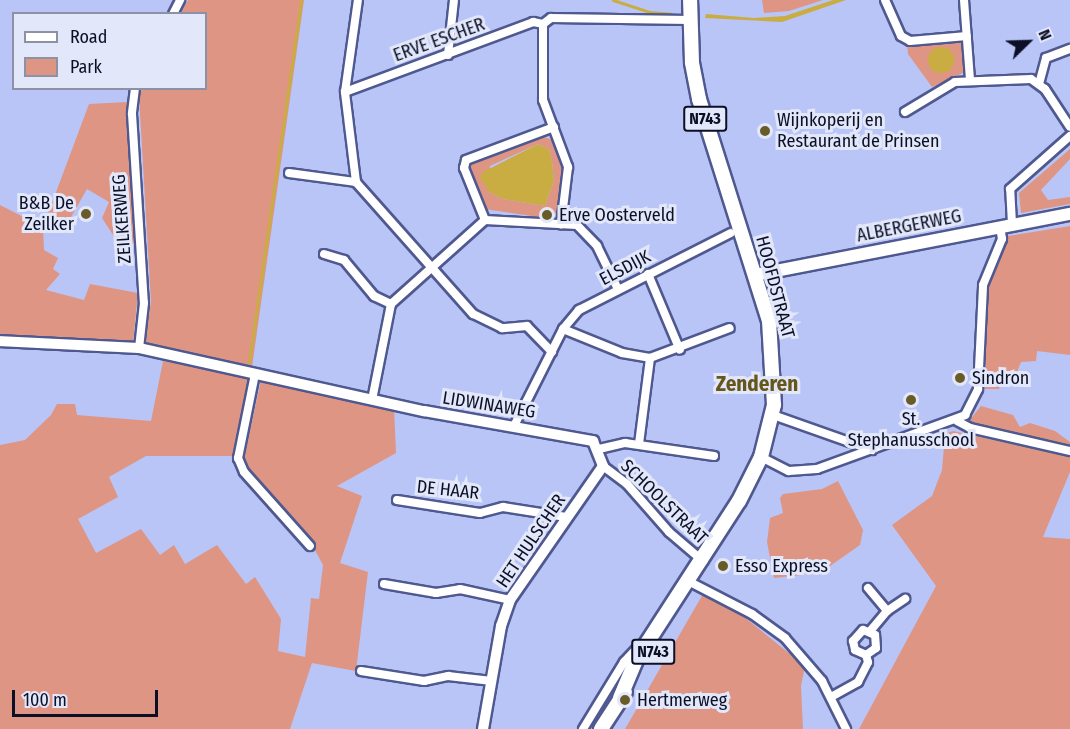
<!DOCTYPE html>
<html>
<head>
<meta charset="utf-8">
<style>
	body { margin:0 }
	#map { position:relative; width:1070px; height:729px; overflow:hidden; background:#b9c5f7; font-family:"Fira Sans Condensed",sans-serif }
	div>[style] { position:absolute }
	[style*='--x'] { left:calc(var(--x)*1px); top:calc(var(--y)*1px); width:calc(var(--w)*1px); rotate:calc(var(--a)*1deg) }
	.green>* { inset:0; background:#df9583 }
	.water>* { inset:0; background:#c9ac42 }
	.round { border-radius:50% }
	.stream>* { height:3px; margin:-1.5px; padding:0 1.5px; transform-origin:1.5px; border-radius:1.5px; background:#c9ac42 }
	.roads { filter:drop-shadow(2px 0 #4f5990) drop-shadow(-2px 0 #4f5990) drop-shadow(0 2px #4f5990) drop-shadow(0 -2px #4f5990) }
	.minor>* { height:8px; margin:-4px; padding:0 4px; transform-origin:4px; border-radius:4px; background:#fff }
	.tertiary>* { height:10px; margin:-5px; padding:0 5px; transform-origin:5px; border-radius:5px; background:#fff }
	.secondary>* { height:12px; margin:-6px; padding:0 6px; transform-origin:6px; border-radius:6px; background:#fff }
	.primary>* { height:14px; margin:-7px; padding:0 7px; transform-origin:7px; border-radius:7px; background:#fff }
	.dots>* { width:16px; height:16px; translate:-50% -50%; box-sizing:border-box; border:3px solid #e2e7fa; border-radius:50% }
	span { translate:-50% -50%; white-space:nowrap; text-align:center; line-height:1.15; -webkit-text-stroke:6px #e2e7fa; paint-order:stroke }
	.shield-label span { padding:2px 4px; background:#e2e7fa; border:2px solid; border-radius:4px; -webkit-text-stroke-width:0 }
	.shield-label { font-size:16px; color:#0c1026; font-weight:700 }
	.street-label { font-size:18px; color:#0c1026 }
	.poi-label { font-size:18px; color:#0c1026 }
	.left { translate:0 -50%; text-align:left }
	.right { translate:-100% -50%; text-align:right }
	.quarter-label { font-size:21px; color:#65561a; font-weight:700 }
	.legend { position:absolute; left:12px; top:12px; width:195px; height:78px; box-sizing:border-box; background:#e2e7fa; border:2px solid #8c91a5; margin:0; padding:8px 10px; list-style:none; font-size:18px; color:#0c1026 }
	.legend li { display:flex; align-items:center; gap:12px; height:30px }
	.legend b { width:30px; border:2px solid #8c91a5 }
	.north { position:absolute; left:998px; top:12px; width:60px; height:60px; -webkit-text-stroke:4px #e2e7fa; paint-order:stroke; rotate:67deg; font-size:16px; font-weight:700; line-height:24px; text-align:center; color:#0c1026 }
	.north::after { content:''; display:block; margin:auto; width:21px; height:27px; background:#0c1026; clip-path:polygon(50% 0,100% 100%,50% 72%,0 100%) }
	.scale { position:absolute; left:12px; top:690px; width:146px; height:27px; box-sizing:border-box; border:3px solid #0c1026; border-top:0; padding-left:8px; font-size:18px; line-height:21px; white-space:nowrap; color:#0c1026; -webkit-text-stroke:4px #e2e7fa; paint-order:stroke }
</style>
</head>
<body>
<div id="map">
	<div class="green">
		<i style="clip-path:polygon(188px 0,304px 0,252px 367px,145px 345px,151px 301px,139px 96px,142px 89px,206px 88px,206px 14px,181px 13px)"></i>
		<i style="clip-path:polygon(762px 0,823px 0,789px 11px,764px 13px)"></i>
		<i style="clip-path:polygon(957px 40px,964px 44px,965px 72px,932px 87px,908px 54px,907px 44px)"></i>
		<i style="clip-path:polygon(127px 102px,135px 244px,115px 238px,102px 218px,109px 202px,87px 189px,66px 226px,58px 221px,43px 228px,44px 250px,58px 258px,53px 269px,60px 274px,46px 290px,84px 300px,90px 284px,138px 293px,133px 343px,0 336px,0 205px,43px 227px,89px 104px)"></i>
		<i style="clip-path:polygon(evenodd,541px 136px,553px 140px,562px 163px,560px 212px,545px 218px,484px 209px,469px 164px,541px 136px,538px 144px,549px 149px,552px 162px,554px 181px,545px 206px,503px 199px,489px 192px,490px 166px,538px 144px)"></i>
		<i style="clip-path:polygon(1070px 149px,1070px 159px,1041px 190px,1048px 200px,1070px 197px,1070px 204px,1021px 213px,1019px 193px)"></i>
		<i style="clip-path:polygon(1070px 226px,1070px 355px,1037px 351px,1036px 361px,1021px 362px,1017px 372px,1003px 378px,999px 389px,985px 389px,986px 296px,1008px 236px)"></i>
		<i style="clip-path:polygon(163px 361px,249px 378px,233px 456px,146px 456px,109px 477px,118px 497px,78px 519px,96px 553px,141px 529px,160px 555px,174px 545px,185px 564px,217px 545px,246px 584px,255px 577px,281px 619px,278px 651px,305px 657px,311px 598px,319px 599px,323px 565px,303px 528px,243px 463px,261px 380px,394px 408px,396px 453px,337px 486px,362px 496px,340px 563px,368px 572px,356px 671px,312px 663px,290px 729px,0 729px,0 445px,25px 440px,51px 415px,57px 404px,75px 404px,77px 415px,151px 421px)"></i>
		<i style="clip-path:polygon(981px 406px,1013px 415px,1020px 427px,1030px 423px,1055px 431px,1070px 442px,1070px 447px,968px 422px)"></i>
		<i style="clip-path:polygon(953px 431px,1070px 457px,1070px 472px,1043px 537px,1070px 539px,1070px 729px,859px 729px,936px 586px,892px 525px,932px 496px,942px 470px,945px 434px)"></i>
		<i style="clip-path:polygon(838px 481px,863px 530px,860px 545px,820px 573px,774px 578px,767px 542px,770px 518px,783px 513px,780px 498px,783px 494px,822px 489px)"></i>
		<i style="clip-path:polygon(703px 594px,728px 604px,805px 666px,801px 686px,803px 729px,625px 729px)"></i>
	</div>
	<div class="water">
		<i style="clip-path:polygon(833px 0,846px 0,782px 22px,705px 18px,706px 14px,754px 18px,785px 16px)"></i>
		<i class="round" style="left:928px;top:47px;width:26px;height:26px"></i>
		<i style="clip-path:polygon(538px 144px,549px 149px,552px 162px,554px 181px,545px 206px,503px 199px,489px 192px,480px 177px,483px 172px)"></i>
	</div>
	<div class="stream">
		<i style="--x:613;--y:0;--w:39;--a:18"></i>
		<i style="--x:650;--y:12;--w:21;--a:5"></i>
		<i style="--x:249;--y:362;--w:366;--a:-81.8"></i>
	</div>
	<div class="roads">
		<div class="minor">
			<i style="--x:885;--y:0;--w:39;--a:66"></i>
			<i style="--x:901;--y:36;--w:10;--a:29"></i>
			<i style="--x:910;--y:41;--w:57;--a:-5"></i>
			<i style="--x:964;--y:0;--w:79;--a:85.7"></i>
			<i style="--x:173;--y:14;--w:16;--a:-63"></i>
			<i style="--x:543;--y:24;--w:10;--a:-37"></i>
			<i style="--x:551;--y:18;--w:139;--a:0.8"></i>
			<i style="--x:448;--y:55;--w:55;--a:-83.8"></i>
			<i style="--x:1039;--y:84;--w:27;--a:-75"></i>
			<i style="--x:1046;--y:58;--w:26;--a:-21"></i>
			<i style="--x:135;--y:88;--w:26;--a:97"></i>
			<i style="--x:132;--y:114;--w:189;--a:86.4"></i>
			<i style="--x:144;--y:303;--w:45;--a:96.3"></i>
			<i style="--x:345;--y:92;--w:93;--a:-82"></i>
			<i style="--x:905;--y:112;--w:58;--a:-31"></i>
			<i style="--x:955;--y:82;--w:76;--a:-2.3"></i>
			<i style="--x:1031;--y:79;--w:17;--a:36"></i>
			<i style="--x:1045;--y:89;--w:45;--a:56.7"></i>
			<i style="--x:289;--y:173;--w:68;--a:7.7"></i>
			<i style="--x:485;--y:220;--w:56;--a:-112"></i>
			<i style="--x:464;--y:168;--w:8;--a:-76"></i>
			<i style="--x:466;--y:160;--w:94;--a:-20.6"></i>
			<i style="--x:1012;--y:224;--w:35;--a:-93"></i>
			<i style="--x:1010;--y:189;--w:80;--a:-41.5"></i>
			<i style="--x:324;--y:254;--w:21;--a:17"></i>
			<i style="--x:344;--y:260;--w:47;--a:50.2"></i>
			<i style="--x:374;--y:296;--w:19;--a:25"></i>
			<i style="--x:648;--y:274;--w:82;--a:67.2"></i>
			<i style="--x:563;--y:329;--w:64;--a:22.1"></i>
			<i style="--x:622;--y:353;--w:28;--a:10"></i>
			<i style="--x:650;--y:358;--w:85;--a:-20.6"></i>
			<i style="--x:552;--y:352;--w:36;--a:-134"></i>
			<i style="--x:527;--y:326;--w:25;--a:175"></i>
			<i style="--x:502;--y:328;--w:32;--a:-154"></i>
			<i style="--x:473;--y:314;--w:176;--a:-131.6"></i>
			<i style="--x:356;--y:182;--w:91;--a:-97"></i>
			<i style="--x:345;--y:92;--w:201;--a:-20.4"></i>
			<i style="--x:533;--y:22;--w:10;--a:11"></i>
			<i style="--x:543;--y:24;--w:76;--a:90"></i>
			<i style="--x:543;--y:100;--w:72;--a:69.5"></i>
			<i style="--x:568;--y:167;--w:58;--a:96.9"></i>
			<i style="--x:255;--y:374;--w:86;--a:101.4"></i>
			<i style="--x:238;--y:458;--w:15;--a:67"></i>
			<i style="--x:244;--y:472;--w:99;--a:48.3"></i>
			<i style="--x:372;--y:400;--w:98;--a:-78.8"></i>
			<i style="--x:391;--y:304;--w:126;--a:-41.8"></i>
			<i style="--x:485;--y:220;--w:92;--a:3.1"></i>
			<i style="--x:577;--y:225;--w:29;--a:46"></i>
			<i style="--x:597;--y:246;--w:48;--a:64"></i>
			<i style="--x:773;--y:415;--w:105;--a:19.5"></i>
			<i style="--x:957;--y:421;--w:15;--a:28"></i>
			<i style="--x:970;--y:428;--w:103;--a:13"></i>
			<i style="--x:514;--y:426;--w:109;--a:-63.2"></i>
			<i style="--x:563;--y:329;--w:25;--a:-50"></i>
			<i style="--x:579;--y:310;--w:170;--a:-26.9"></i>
			<i style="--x:639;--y:444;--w:87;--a:-82.7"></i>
			<i style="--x:599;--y:449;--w:27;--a:-13"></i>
			<i style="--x:625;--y:443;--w:90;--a:8.3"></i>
			<i style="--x:761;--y:457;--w:31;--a:27"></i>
			<i style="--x:789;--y:471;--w:28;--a:-4"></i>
			<i style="--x:817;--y:469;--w:158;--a:-20"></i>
			<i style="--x:965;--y:415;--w:29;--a:-63"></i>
			<i style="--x:978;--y:389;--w:104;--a:-87.2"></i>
			<i style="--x:983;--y:285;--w:50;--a:-67.6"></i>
			<i style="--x:1002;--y:239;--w:13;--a:-99"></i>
			<i style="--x:603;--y:466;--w:30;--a:37"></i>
			<i style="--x:627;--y:484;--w:64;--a:48.8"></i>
			<i style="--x:669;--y:532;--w:45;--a:40.5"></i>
			<i style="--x:397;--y:500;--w:84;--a:8.9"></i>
			<i style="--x:480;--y:513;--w:24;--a:-15"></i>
			<i style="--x:503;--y:507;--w:64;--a:9"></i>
			<i style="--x:690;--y:582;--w:70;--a:27.3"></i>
			<i style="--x:752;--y:614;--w:41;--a:36"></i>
			<i style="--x:785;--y:638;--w:57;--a:49.3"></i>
			<i style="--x:822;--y:681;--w:54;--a:63.4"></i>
			<i style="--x:384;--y:584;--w:53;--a:9.8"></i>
			<i style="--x:436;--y:593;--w:24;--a:-9"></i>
			<i style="--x:460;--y:589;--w:51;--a:12.4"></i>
			<i style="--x:868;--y:588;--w:30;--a:50"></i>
			<i style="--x:887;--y:611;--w:26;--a:130"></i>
			<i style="--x:887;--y:611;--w:22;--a:-34"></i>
			<i style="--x:361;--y:671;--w:64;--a:9"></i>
			<i style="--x:424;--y:681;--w:25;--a:-12"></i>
			<i style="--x:448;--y:676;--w:44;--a:6.5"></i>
			<i style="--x:831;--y:697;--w:31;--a:-29"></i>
			<i style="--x:858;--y:682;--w:22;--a:-63"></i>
			<i style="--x:868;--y:662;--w:7;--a:-106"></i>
			<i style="--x:866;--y:655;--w:12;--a:-35"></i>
			<i style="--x:876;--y:648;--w:13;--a:-94"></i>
			<i style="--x:875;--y:635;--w:13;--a:-157"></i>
			<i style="--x:863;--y:630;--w:15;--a:132"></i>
			<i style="--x:853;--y:641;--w:9;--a:77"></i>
			<i style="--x:855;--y:650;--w:12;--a:24"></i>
			<i style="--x:583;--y:729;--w:79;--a:-58.5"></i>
			<i style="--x:624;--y:662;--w:23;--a:-47"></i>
		</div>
		<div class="tertiary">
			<i style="--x:0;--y:341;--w:139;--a:2.9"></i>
			<i style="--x:139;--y:348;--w:292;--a:12.5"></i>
			<i style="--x:424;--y:411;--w:172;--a:10.1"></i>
			<i style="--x:593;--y:441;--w:27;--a:68"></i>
			<i style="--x:603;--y:466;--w:163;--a:124.8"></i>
			<i style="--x:510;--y:600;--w:28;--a:109"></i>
			<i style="--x:501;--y:626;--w:105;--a:99.9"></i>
		</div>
		<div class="secondary">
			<i style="--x:755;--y:275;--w:321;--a:-11"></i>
		</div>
		<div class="primary">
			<i style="--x:620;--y:698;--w:41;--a:-67.2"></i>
			<i style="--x:636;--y:660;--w:189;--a:-57.1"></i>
			<i style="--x:739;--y:501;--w:49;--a:-63.4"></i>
			<i style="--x:761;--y:457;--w:54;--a:-76"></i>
			<i style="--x:774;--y:405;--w:84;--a:-93.4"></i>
			<i style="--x:769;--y:321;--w:233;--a:-107.5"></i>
			<i style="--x:699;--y:99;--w:38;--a:-101"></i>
			<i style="--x:692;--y:62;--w:62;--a:-91.8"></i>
			<i style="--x:601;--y:729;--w:44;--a:-57"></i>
		</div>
	</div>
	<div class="dots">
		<i style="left:765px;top:131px;background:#695b28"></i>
		<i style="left:86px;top:214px;background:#695b28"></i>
		<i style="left:547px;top:215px;background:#695b28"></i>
		<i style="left:960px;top:378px;background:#695b28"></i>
		<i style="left:911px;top:400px;background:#695b28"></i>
		<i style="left:723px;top:566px;background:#695b28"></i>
		<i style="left:625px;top:700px;background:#695b28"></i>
	</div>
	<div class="shield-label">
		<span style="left:705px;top:119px">N743</span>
		<span style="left:653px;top:652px">N743</span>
	</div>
	<div class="street-label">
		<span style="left:439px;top:40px;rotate:-20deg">ERVE ESCHER</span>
		<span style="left:122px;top:219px;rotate:-94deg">ZEILKERWEG</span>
		<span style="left:909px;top:226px;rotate:-11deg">ALBERGERWEG</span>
		<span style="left:625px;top:268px;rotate:-28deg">ELSDIJK</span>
		<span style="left:775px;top:287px;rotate:75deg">HOOFDSTRAAT</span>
		<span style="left:489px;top:405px;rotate:9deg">LIDWINAWEG</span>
		<span style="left:448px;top:490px;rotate:6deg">DE HAAR</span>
		<span style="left:664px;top:502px;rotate:44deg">SCHOOLSTRAAT</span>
		<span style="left:531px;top:541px;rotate:-56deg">HET HULSCHER</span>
	</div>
	<div class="poi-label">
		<span class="left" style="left:777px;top:131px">Wijnkoperij en<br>Restaurant de Prinsen</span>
		<span class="right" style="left:74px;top:214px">B&amp;B De<br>Zeilker</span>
		<span class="left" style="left:559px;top:215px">Erve Oosterveld</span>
		<span class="left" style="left:972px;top:378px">Sindron</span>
		<span style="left:911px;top:430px">St.<br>Stephanusschool</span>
		<span class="left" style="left:735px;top:566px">Esso Express</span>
		<span class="left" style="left:637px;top:700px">Hertmerweg</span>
	</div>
	<div class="quarter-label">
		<span style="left:757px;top:384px">Zenderen</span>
	</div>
	<ul class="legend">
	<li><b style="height:8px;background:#fff"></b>Road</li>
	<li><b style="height:16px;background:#df9583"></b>Park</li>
	</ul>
	<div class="north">N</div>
	<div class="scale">100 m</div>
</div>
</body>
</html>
